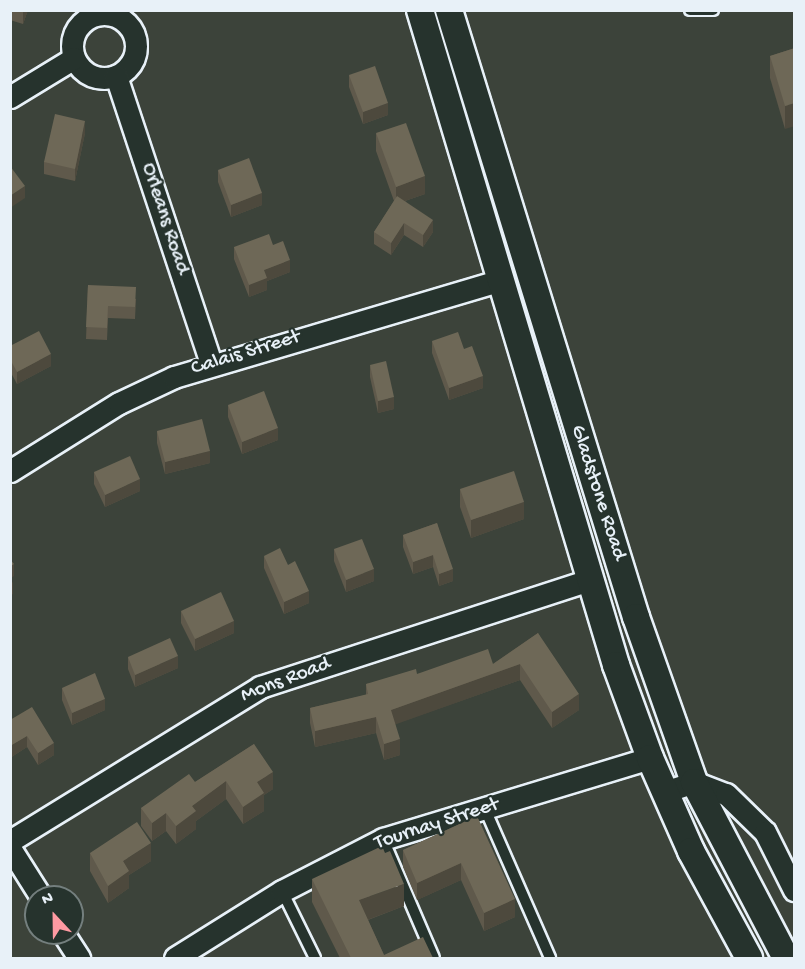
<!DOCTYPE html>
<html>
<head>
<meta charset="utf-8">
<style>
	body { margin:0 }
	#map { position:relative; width:805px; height:969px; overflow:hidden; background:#3c433a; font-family:"Gochi Hand",sans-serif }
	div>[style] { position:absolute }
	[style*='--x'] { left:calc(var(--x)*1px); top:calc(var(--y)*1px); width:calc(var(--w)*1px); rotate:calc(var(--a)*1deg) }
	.roads { filter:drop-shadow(2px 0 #e8f1f8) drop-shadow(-2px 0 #e8f1f8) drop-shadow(0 2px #e8f1f8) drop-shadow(0 -2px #e8f1f8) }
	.service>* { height:10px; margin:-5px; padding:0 5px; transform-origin:5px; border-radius:5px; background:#26332d }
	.minor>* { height:21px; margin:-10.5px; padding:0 10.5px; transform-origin:10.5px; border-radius:10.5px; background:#26332d }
	.minor>.ring { margin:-10.5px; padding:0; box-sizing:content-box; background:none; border:21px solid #26332d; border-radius:50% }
	.tertiary>* { height:26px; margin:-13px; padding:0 13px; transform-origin:13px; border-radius:13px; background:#26332d }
	.wall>* { inset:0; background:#5f594b }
	.shaded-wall>* { inset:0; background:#4d493d }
	.building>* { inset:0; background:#6e6857 }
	span { translate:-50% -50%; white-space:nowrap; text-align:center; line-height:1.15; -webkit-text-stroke:4.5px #26332d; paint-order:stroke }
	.street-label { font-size:21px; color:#e8f1f8 }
	.frame { position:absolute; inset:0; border:12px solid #e8f1f8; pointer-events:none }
	.north { position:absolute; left:24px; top:885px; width:60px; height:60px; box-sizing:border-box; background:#26332d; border:2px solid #747f7e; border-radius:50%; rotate:338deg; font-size:16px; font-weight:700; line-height:24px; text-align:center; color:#e8f1f8 }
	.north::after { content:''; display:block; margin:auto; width:21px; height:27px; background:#ff9aa2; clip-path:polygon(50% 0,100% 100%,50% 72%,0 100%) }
</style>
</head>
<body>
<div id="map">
	<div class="roads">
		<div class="service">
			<i style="--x:690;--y:10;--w:23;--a:0"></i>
			<i style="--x:485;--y:809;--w:163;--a:66.4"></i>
			<i style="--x:383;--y:839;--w:129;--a:66.8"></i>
			<i style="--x:282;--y:891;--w:75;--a:63.8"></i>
		</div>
		<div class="minor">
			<i class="ring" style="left:72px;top:14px;width:43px;height:43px"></i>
			<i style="--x:116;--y:76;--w:302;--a:71.7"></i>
			<i style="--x:10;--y:97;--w:75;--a:-31.4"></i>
			<i style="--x:10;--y:471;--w:128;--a:-32"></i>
			<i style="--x:119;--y:403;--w:61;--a:-25.3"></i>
			<i style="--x:174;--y:377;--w:341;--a:-16.5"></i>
			<i style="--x:664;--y:792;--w:32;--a:-18"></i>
			<i style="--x:694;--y:782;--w:34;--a:21"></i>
			<i style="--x:726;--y:794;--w:54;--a:44.3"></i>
			<i style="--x:765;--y:832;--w:65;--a:63.4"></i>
			<i style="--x:10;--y:841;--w:294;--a:-31.6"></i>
			<i style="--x:260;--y:687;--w:347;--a:-18"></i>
			<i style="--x:10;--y:848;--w:58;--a:57.7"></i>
			<i style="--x:63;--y:933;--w:30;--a:57"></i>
			<i style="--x:175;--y:958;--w:126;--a:-32.1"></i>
			<i style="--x:282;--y:891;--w:114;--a:-27.2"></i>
			<i style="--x:383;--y:839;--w:279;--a:-16.9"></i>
		</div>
		<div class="tertiary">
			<i style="--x:420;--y:10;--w:684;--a:73.34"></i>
			<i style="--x:616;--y:665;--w:99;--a:69.9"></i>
			<i style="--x:650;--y:758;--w:102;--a:66.2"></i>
			<i style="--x:691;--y:851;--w:122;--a:61.5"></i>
			<i style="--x:449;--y:10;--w:635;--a:72.88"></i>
			<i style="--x:636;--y:617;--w:175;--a:70.6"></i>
			<i style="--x:694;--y:782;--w:199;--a:62.4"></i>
		</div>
	</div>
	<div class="wall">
		<i style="clip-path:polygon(10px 10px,28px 10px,23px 24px,10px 20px)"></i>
		<i style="clip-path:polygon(795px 48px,785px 129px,770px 78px,770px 56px)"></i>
		<i style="clip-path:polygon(349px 75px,388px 115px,363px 124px,349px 87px)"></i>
		<i style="clip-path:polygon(85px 133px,75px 181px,44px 174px,44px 162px)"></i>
		<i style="clip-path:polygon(376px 133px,425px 194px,405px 201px,433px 232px,423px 247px,404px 235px,391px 255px,374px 244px,374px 232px,394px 201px,376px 151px)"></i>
		<i style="clip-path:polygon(218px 170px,262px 205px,231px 217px,218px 182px)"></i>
		<i style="clip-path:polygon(273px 245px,290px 272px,267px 281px,267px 290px,249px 297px,234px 259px,234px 247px)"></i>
		<i style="clip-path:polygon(88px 285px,136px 299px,135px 319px,108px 318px,107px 340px,86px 339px)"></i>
		<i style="clip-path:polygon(432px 341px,464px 349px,483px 388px,449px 400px,432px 353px)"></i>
		<i style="clip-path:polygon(10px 346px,51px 366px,17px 384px,10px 371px)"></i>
		<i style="clip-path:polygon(370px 365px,394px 409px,378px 413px,370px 377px)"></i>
		<i style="clip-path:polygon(228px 405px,278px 440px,242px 454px,228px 417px)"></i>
		<i style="clip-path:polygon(157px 431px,210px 463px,165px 474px,157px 443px)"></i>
		<i style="clip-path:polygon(94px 472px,140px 491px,105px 507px,94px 484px)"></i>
		<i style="clip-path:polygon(460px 489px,524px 519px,471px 538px,460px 507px)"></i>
		<i style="clip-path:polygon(437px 523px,453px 581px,439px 586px,433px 567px,413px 574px,403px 547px,403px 535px)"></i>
		<i style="clip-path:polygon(334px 549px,374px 581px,346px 592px,334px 561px)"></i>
		<i style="clip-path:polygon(264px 556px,309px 603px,284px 614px,264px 568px)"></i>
		<i style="clip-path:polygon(181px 611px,234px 633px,195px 651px,181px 623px)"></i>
		<i style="clip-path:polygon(538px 633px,579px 710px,552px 728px,520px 680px,395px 724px,400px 755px,384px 760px,376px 733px,315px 747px,310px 723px,310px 708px,366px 695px,366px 684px,417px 674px,493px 664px)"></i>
		<i style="clip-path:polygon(128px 657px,178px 668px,135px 687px,128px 669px)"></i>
		<i style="clip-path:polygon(62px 688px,105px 710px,72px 725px,62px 700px)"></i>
		<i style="clip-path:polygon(10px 720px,54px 755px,38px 765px,27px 747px,10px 758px)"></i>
		<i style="clip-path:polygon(254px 744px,273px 789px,264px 795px,264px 811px,243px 824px,226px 799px,196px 821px,196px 829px,176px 844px,166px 831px,152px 841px,141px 826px,141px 808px,195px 782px)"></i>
		<i style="clip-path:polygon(477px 816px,515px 917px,484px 931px,461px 880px,417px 900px,403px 867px,403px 850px)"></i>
		<i style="clip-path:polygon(90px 853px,151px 861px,129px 875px,129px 888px,108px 903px,90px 871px)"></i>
		<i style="clip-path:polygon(312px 879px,404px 906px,368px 920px,384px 955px,433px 958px,340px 958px,312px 902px)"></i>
	</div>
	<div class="shaded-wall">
		<i style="clip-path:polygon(23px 10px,28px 10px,23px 24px)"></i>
		<i style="clip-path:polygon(388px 103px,388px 115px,363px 124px,363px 112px)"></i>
		<i style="clip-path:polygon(795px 103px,795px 126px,785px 129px,785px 106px)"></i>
		<i style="clip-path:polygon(85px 121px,85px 133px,75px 181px,75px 169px)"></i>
		<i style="clip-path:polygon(425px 176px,425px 194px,396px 204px,396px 187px)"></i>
		<i style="clip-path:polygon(25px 186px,25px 198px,10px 208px,10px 196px)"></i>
		<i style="clip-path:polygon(262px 193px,262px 205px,231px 217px,231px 205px)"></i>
		<i style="clip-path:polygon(433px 220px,433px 232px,423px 247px,423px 235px)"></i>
		<i style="clip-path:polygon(404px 223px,404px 235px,391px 255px,391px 243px)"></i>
		<i style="clip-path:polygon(290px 260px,290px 272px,267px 281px,267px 290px,249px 297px,249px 285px,264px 270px)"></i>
		<i style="clip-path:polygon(51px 354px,51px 366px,17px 384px,17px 372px)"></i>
		<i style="clip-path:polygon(483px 376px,483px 388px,449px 400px,449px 388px)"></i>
		<i style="clip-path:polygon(394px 397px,394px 409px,378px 413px,378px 401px)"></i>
		<i style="clip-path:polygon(278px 428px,278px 440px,242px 454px,242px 442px)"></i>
		<i style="clip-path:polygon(210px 451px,210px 463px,165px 474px,165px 462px)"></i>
		<i style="clip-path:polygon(140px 479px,140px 491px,105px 507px,105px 495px)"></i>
		<i style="clip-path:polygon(524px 502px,524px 519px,471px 538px,471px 520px)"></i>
		<i style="clip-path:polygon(433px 555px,433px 567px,413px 574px,413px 562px)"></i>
		<i style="clip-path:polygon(14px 564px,14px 576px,10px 579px,10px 567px)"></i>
		<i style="clip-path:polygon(374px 569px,374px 581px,346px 592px,346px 580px)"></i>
		<i style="clip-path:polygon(453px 569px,453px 581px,439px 586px,439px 574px)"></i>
		<i style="clip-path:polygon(13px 582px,13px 594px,10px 596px,10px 584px)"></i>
		<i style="clip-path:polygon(309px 591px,309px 603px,284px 614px,284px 602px)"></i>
		<i style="clip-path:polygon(234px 621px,234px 633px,195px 651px,195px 639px)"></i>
		<i style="clip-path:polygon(178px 656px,178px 668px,135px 687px,135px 675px)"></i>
		<i style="clip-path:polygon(520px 664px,520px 680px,391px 726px,391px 710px)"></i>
		<i style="clip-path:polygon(579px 694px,579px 710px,552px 728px,552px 712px)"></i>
		<i style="clip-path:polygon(105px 699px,105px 710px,72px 725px,72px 713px)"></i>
		<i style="clip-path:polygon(376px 717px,376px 733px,315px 747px,315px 731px)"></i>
		<i style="clip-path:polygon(27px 736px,27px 747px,10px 758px,10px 746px)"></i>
		<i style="clip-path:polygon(400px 739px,400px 755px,384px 760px,384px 744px)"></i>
		<i style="clip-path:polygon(54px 743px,54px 755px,38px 765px,38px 753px)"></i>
		<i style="clip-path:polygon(273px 772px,273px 789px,264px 795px,264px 811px,243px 824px,243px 807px,257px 782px)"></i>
		<i style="clip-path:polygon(226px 781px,226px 799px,196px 821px,196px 829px,176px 844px,176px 826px,192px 806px)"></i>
		<i style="clip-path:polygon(166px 813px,166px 831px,152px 841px,152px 823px)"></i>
		<i style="clip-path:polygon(151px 843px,151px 861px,129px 875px,129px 888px,108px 903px,108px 886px,123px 861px)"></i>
		<i style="clip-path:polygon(461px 863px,461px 880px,417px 900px,417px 883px)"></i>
		<i style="clip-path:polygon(404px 884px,404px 906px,359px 923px,359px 900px)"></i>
		<i style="clip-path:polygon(515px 899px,515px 917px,484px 931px,484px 913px)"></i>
	</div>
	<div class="building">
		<i style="clip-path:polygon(795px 48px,795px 103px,785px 106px,770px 56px)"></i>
		<i style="clip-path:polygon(375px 66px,388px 103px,363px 112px,349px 75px)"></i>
		<i style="clip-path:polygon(55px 114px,85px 121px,75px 169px,44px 162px)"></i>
		<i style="clip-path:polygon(406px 123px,425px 176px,396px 187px,376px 133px)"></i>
		<i style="clip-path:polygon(249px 158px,262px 193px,231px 205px,218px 170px)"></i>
		<i style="clip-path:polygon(10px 166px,25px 186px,10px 196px)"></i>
		<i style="clip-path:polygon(397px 196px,433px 220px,423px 235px,404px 223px,391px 243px,374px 232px)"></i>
		<i style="clip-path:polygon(269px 234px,273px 245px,283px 241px,290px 260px,264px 270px,267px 278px,249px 285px,234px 247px)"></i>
		<i style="clip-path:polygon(88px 285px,136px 287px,135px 307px,108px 306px,107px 328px,86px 327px)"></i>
		<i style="clip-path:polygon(39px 331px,51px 354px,17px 372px,10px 359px,10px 346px)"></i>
		<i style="clip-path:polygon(458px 332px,464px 349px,472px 346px,483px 376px,449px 388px,432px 341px)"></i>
		<i style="clip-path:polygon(386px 361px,394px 397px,378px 401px,370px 365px)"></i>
		<i style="clip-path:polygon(264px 391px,278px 428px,242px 442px,228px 405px)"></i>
		<i style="clip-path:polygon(202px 419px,210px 451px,165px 462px,157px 431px)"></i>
		<i style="clip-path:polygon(130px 456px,140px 479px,105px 495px,94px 472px)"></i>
		<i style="clip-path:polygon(514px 471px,524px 502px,471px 520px,460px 489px)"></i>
		<i style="clip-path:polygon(437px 523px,453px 569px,439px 574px,433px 555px,413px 562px,403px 535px)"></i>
		<i style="clip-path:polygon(362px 539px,374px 569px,346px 580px,334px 549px)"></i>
		<i style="clip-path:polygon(280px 548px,288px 565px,295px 561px,309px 591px,284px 602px,264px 556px)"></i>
		<i style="clip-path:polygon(10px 559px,14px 564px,10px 567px)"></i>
		<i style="clip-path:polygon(221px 592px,234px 621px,195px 639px,181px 611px)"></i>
		<i style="clip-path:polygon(538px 633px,579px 694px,552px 712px,520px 664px,391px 710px,400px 739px,384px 744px,376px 717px,315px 731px,310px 708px,368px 694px,366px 684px,416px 669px,417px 674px,488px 649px,493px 664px)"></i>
		<i style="clip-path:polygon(170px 638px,178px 656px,135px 675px,128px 657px)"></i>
		<i style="clip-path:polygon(95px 673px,105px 699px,72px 713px,62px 688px)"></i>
		<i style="clip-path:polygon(32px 707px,54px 743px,38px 753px,27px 736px,10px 746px,10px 720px)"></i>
		<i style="clip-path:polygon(254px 744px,273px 772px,257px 782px,264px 793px,243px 807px,226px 781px,192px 806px,196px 811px,176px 826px,166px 813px,152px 823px,141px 808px,189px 774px,195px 782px)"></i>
		<i style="clip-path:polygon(477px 816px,515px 899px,484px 913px,461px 863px,417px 883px,403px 850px)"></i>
		<i style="clip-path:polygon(137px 822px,151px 843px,123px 861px,129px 871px,108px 886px,90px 853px)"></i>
		<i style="clip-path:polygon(382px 846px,385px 853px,390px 851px,404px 884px,359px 900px,384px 955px,423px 937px,433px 958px,351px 958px,312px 879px)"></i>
	</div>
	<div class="street-label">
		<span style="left:164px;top:219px;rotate:72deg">Orleans Road</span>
		<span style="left:246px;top:354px;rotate:-17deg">Calais Street</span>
		<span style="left:597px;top:493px;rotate:72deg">Gladstone Road</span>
		<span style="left:286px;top:681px;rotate:-21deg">Mons Road</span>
		<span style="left:437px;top:825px;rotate:-18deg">Tournay Street</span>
	</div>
	<div class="frame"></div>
	<div class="north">N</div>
</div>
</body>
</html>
